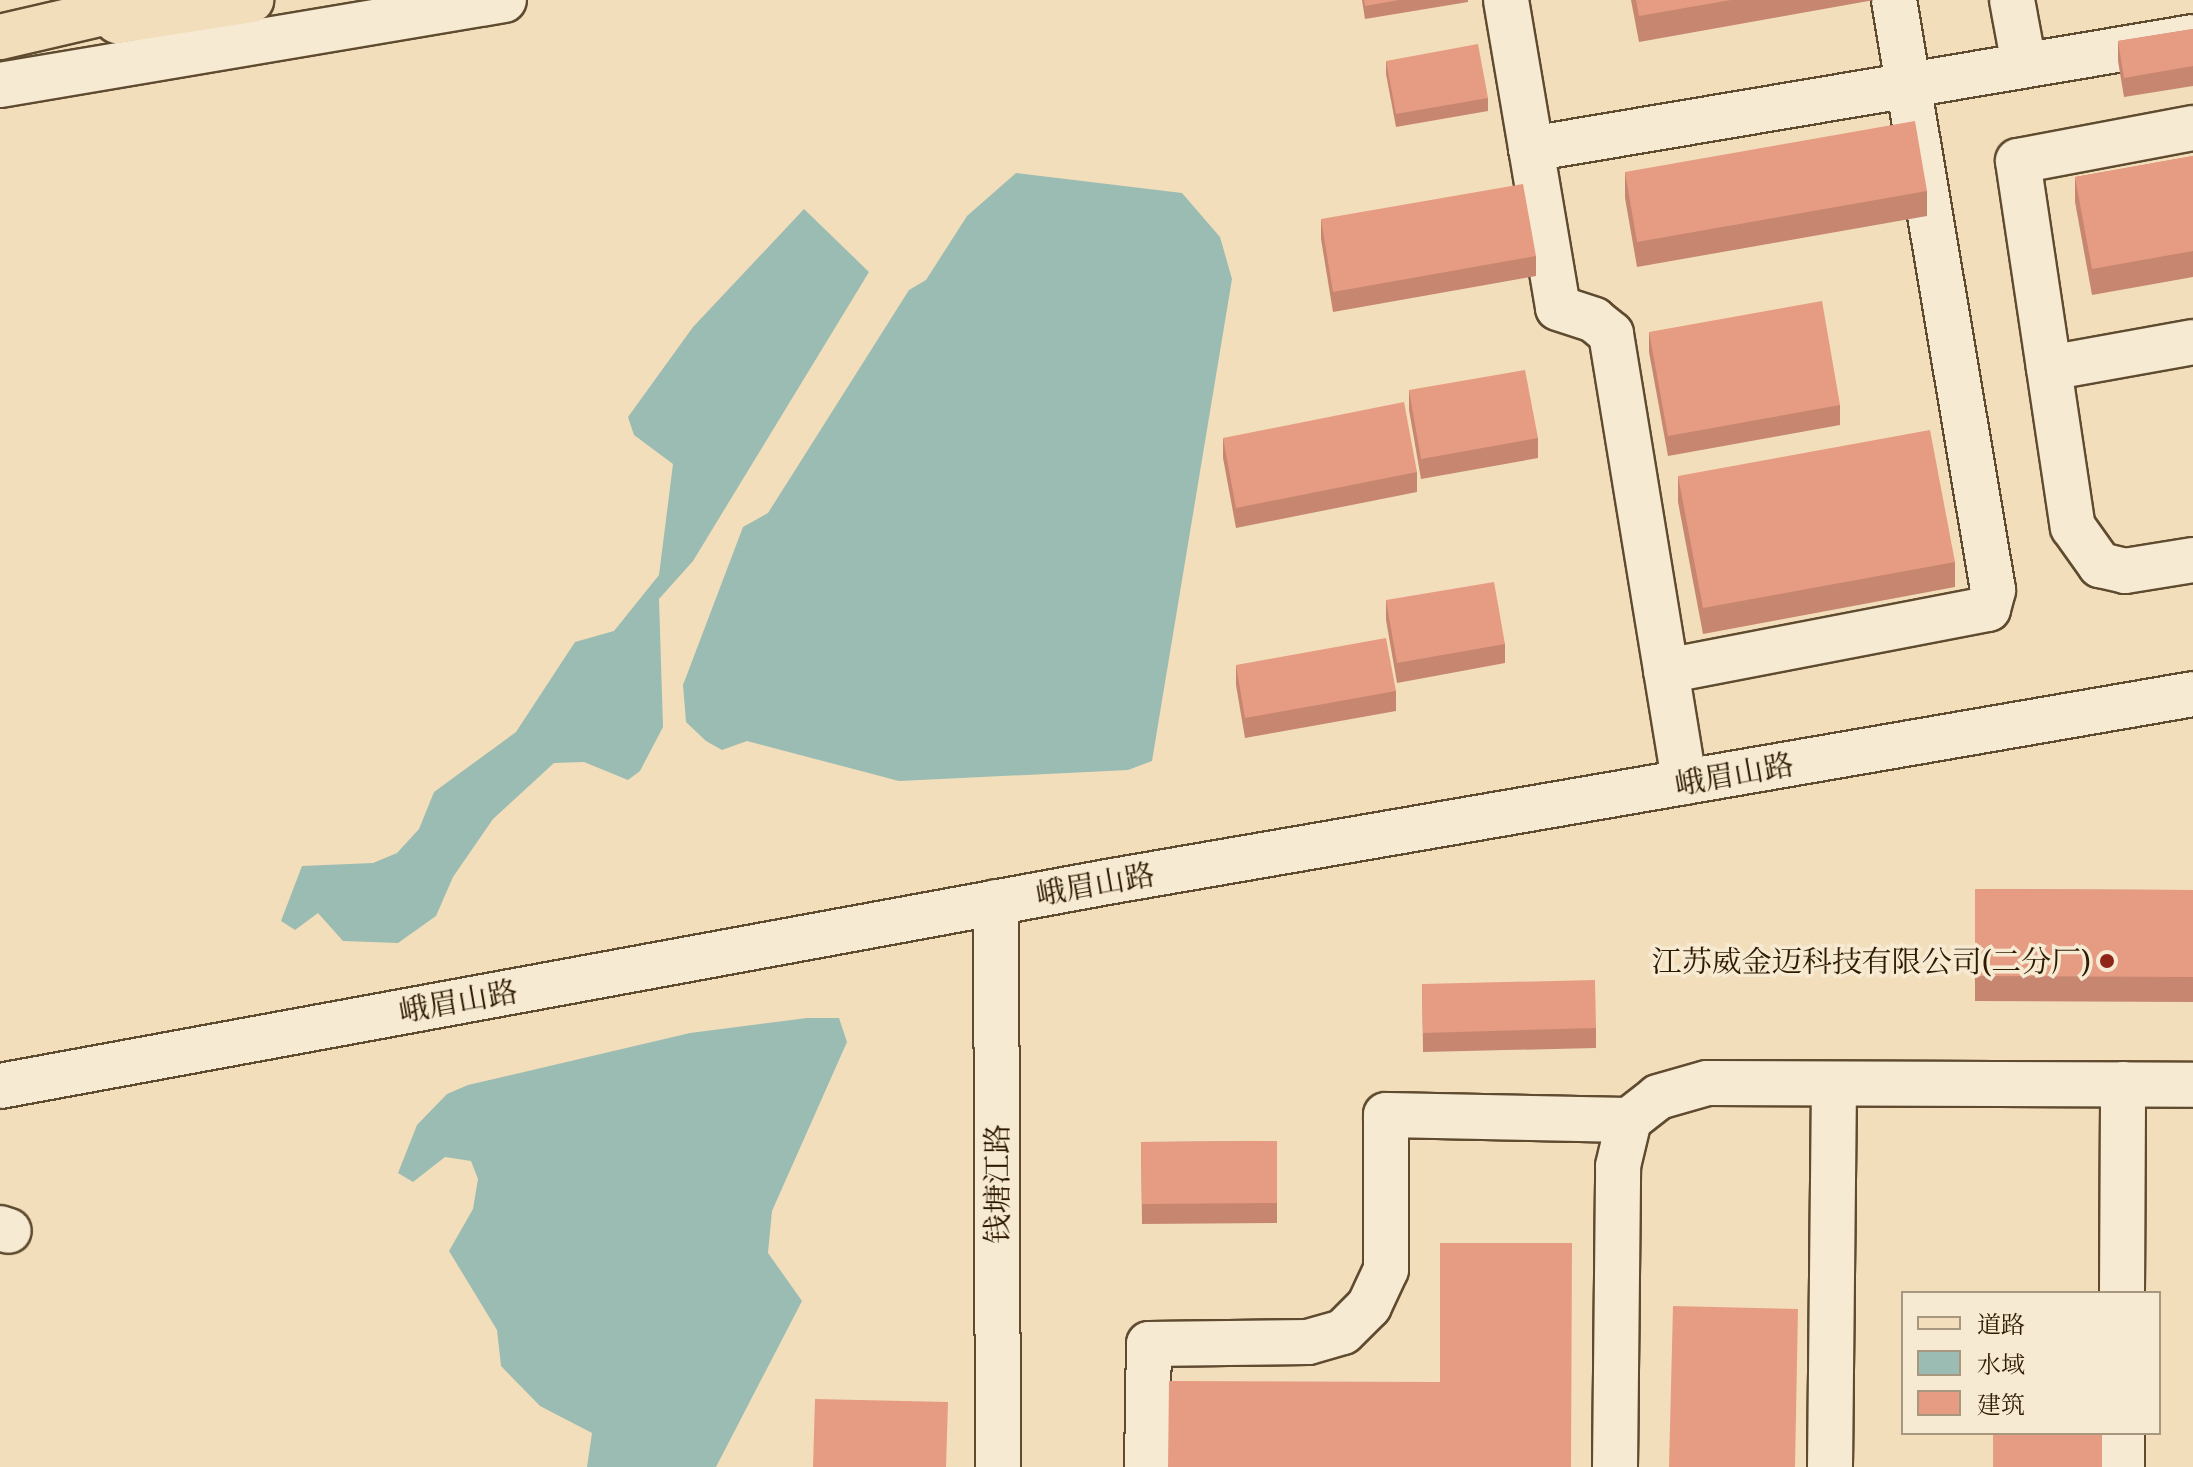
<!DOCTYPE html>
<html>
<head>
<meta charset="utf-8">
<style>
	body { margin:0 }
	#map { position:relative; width:2193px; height:1467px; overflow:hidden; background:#f3debc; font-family:"Gentium Book Plus","Noto Serif SC",serif }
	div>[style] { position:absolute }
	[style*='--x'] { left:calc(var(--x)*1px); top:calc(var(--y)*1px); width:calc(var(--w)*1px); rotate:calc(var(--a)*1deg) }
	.water>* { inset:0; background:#9bbcb2 }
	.roads { filter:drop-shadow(2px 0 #5f4b2f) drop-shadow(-2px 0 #5f4b2f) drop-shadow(0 2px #5f4b2f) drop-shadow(0 -2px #5f4b2f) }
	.minor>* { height:44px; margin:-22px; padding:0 22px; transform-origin:22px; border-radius:22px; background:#f7ead3 }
	.major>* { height:44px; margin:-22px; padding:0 22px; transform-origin:22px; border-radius:22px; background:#f3debc }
	.highway>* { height:44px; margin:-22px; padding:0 22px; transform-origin:22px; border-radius:22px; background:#f3debc }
	.wall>* { inset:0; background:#c68670 }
	.building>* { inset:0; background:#e69c82 }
	.dots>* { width:22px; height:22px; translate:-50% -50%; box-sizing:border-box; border:4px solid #f7ead3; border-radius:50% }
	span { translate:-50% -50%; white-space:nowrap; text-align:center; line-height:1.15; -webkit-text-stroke:7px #f7ead3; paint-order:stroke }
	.street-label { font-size:30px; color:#2e1a00 }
	.poi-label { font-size:30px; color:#2e1a00 }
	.right { translate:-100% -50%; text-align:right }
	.legend { position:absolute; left:1901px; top:1291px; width:260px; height:144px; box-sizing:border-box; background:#f7ead3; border:2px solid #a7977f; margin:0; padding:10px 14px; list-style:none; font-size:24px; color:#2e1a00 }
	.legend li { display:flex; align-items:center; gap:16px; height:40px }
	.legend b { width:40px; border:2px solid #a7977f }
</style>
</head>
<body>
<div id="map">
	<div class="water">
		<i style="clip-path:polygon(1016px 173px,1182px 193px,1220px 237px,1232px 279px,1152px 761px,1128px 770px,899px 781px,747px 741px,722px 750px,706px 741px,686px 722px,683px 685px,743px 527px,768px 513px,909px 290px,926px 280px,967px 216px)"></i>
		<i style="clip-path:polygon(804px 209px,869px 272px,693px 561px,659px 599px,663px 727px,640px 771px,628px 780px,584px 762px,554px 763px,493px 819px,453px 877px,436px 916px,398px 943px,343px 941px,318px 913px,295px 930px,281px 921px,302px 866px,373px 863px,397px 853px,419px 829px,434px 792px,516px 732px,575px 642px,614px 631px,659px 575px,673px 464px,634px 435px,628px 417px,693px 327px)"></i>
		<i style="clip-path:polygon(807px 1018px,839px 1018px,847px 1042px,772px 1211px,768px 1253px,802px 1301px,716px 1467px,587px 1467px,592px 1433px,540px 1406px,501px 1366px,497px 1330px,449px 1251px,473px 1209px,478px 1179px,471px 1161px,445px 1157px,413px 1182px,398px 1173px,417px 1125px,447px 1094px,468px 1085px,690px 1033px)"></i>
	</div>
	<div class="roads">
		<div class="minor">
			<i style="--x:1506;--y:0;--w:312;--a:80.4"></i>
			<i style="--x:1558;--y:308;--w:38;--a:18"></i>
			<i style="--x:1594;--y:320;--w:22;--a:39"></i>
			<i style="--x:1611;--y:334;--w:454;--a:80.7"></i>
			<i style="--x:2012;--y:0;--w:66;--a:79.5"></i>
			<i style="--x:0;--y:85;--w:511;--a:-9.57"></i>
			<i style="--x:2193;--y:128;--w:178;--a:169.3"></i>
			<i style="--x:2018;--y:161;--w:370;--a:81.5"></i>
			<i style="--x:2073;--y:527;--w:47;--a:54.6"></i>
			<i style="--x:2100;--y:565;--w:26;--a:13"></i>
			<i style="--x:2125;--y:571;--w:69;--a:-9.2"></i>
			<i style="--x:1531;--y:149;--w:671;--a:-9.6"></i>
			<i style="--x:2049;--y:368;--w:146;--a:-10.2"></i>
			<i style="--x:1666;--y:671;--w:328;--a:-10.9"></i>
			<i style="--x:1988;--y:609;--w:20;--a:-75"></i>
			<i style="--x:1993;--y:590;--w:598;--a:-99.53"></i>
			<i style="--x:996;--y:902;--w:565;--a:89.8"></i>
			<i style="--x:0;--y:1086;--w:1132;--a:-10.44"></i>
			<i style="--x:1113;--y:881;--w:1096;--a:-9.82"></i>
			<i style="--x:0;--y:1228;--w:9;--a:18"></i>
			<i style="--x:2122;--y:1293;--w:209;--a:-89.7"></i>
			<i style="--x:1147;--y:1467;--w:123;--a:-89.1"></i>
			<i style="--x:1149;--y:1344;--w:159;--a:-0.7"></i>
			<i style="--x:1308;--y:1342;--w:36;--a:-16"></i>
			<i style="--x:1343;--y:1332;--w:37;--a:-45"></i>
			<i style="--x:1369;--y:1306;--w:40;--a:-65"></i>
			<i style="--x:1386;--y:1270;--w:155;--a:-90"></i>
			<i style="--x:1386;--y:1115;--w:243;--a:1.2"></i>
			<i style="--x:1615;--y:1467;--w:301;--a:-89.4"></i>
			<i style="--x:1618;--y:1166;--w:47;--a:-76.6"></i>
			<i style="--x:1629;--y:1120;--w:37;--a:-38"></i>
			<i style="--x:1658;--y:1097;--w:51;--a:-15.9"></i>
			<i style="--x:1707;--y:1083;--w:486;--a:0.2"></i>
			<i style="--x:1830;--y:1467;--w:383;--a:-89.4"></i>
			<i style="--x:2122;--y:1467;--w:34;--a:-90"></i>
		</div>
		<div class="major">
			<i style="--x:117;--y:21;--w:136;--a:-8.9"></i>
		</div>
		<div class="highway">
			<i style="--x:0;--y:37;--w:163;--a:-13.1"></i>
		</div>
	</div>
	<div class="wall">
		<i style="clip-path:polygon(1362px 0,1468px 0,1468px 2px,1365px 19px)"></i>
		<i style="clip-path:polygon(1631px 0,1874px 0,1639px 42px)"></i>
		<i style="clip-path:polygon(2193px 29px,2193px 86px,2124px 97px,2118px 61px,2118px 41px)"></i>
		<i style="clip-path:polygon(1386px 61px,1488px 98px,1488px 111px,1396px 127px,1386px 74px)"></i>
		<i style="clip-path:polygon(2193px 156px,2193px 277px,2092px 295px,2075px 202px,2075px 177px)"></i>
		<i style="clip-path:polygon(1625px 172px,1927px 191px,1927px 216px,1637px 267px,1625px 198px)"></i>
		<i style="clip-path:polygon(1321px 219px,1536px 256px,1536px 276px,1333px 312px,1321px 239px)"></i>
		<i style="clip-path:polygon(1649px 332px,1840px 405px,1840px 425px,1668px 456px,1649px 352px)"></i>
		<i style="clip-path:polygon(1409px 390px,1538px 438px,1538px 458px,1421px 479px,1409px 410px)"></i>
		<i style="clip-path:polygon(1223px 438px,1417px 472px,1417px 492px,1236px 528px,1223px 458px)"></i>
		<i style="clip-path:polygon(1678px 476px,1955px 562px,1955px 587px,1703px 634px,1678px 502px)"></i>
		<i style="clip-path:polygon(1386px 600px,1505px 644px,1505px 663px,1397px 683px,1386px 620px)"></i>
		<i style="clip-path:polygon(1236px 665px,1396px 691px,1396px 711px,1245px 738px,1236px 685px)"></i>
		<i style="clip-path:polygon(1975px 889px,2193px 890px,2193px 1002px,1975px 1001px)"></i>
		<i style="clip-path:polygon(1422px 984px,1596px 1028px,1596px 1048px,1423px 1052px)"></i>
		<i style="clip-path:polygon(1277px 1141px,1277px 1223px,1142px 1224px,1141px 1142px)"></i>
	</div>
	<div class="building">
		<i style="clip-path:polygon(1364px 0,1399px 0,1365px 6px)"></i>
		<i style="clip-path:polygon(1636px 0,1731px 0,1639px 16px)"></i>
		<i style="clip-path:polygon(2193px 29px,2193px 66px,2124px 78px,2118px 41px)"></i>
		<i style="clip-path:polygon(1478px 44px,1488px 98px,1396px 114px,1386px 61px)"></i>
		<i style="clip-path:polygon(1915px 121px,1927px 191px,1637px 242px,1625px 172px)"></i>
		<i style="clip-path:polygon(2193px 156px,2193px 251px,2092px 269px,2075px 177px)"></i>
		<i style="clip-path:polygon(1523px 184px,1536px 256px,1333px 292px,1321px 219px)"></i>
		<i style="clip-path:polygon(1822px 301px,1840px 405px,1668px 436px,1649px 332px)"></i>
		<i style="clip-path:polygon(1525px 370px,1538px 438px,1421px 459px,1409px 390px)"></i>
		<i style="clip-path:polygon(1404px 402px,1417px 472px,1236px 508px,1223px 438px)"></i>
		<i style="clip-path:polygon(1930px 430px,1955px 562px,1703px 608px,1678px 476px)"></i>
		<i style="clip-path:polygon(1494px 582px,1505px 644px,1397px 663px,1386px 600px)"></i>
		<i style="clip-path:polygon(1386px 638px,1396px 691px,1245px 718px,1236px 665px)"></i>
		<i style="clip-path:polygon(1975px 889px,2193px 890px,2193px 977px,1975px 976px)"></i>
		<i style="clip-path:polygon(1595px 980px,1596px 1028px,1423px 1033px,1422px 984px)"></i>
		<i style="clip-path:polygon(1277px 1141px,1277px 1203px,1142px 1204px,1141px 1142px)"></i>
		<i style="clip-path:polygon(1440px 1243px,1572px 1243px,1571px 1467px,1168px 1467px,1169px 1381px,1440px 1382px)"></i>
		<i style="clip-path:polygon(1673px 1306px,1798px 1309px,1795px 1467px,1669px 1467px)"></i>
		<i style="clip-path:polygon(815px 1399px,948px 1402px,946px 1467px,813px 1467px)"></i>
		<i style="clip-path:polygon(1993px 1433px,2102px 1433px,2102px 1467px,1993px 1467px)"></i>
	</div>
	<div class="dots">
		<i style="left:2107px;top:961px;background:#8f2418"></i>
	</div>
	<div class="street-label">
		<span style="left:1734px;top:774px;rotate:-10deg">峨眉山路</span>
		<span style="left:1095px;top:884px;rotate:-10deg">峨眉山路</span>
		<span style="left:458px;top:1001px;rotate:-10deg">峨眉山路</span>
		<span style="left:997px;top:1184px;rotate:-90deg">钱塘江路</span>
	</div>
	<div class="poi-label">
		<span class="right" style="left:2091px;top:961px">江苏威金迈科技有限公司(二分厂)</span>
	</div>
	<ul class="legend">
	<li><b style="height:10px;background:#f3debc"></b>道路</li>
	<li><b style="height:22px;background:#9bbcb2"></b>水域</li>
	<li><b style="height:22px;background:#e69c82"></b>建筑</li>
	</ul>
</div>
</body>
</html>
